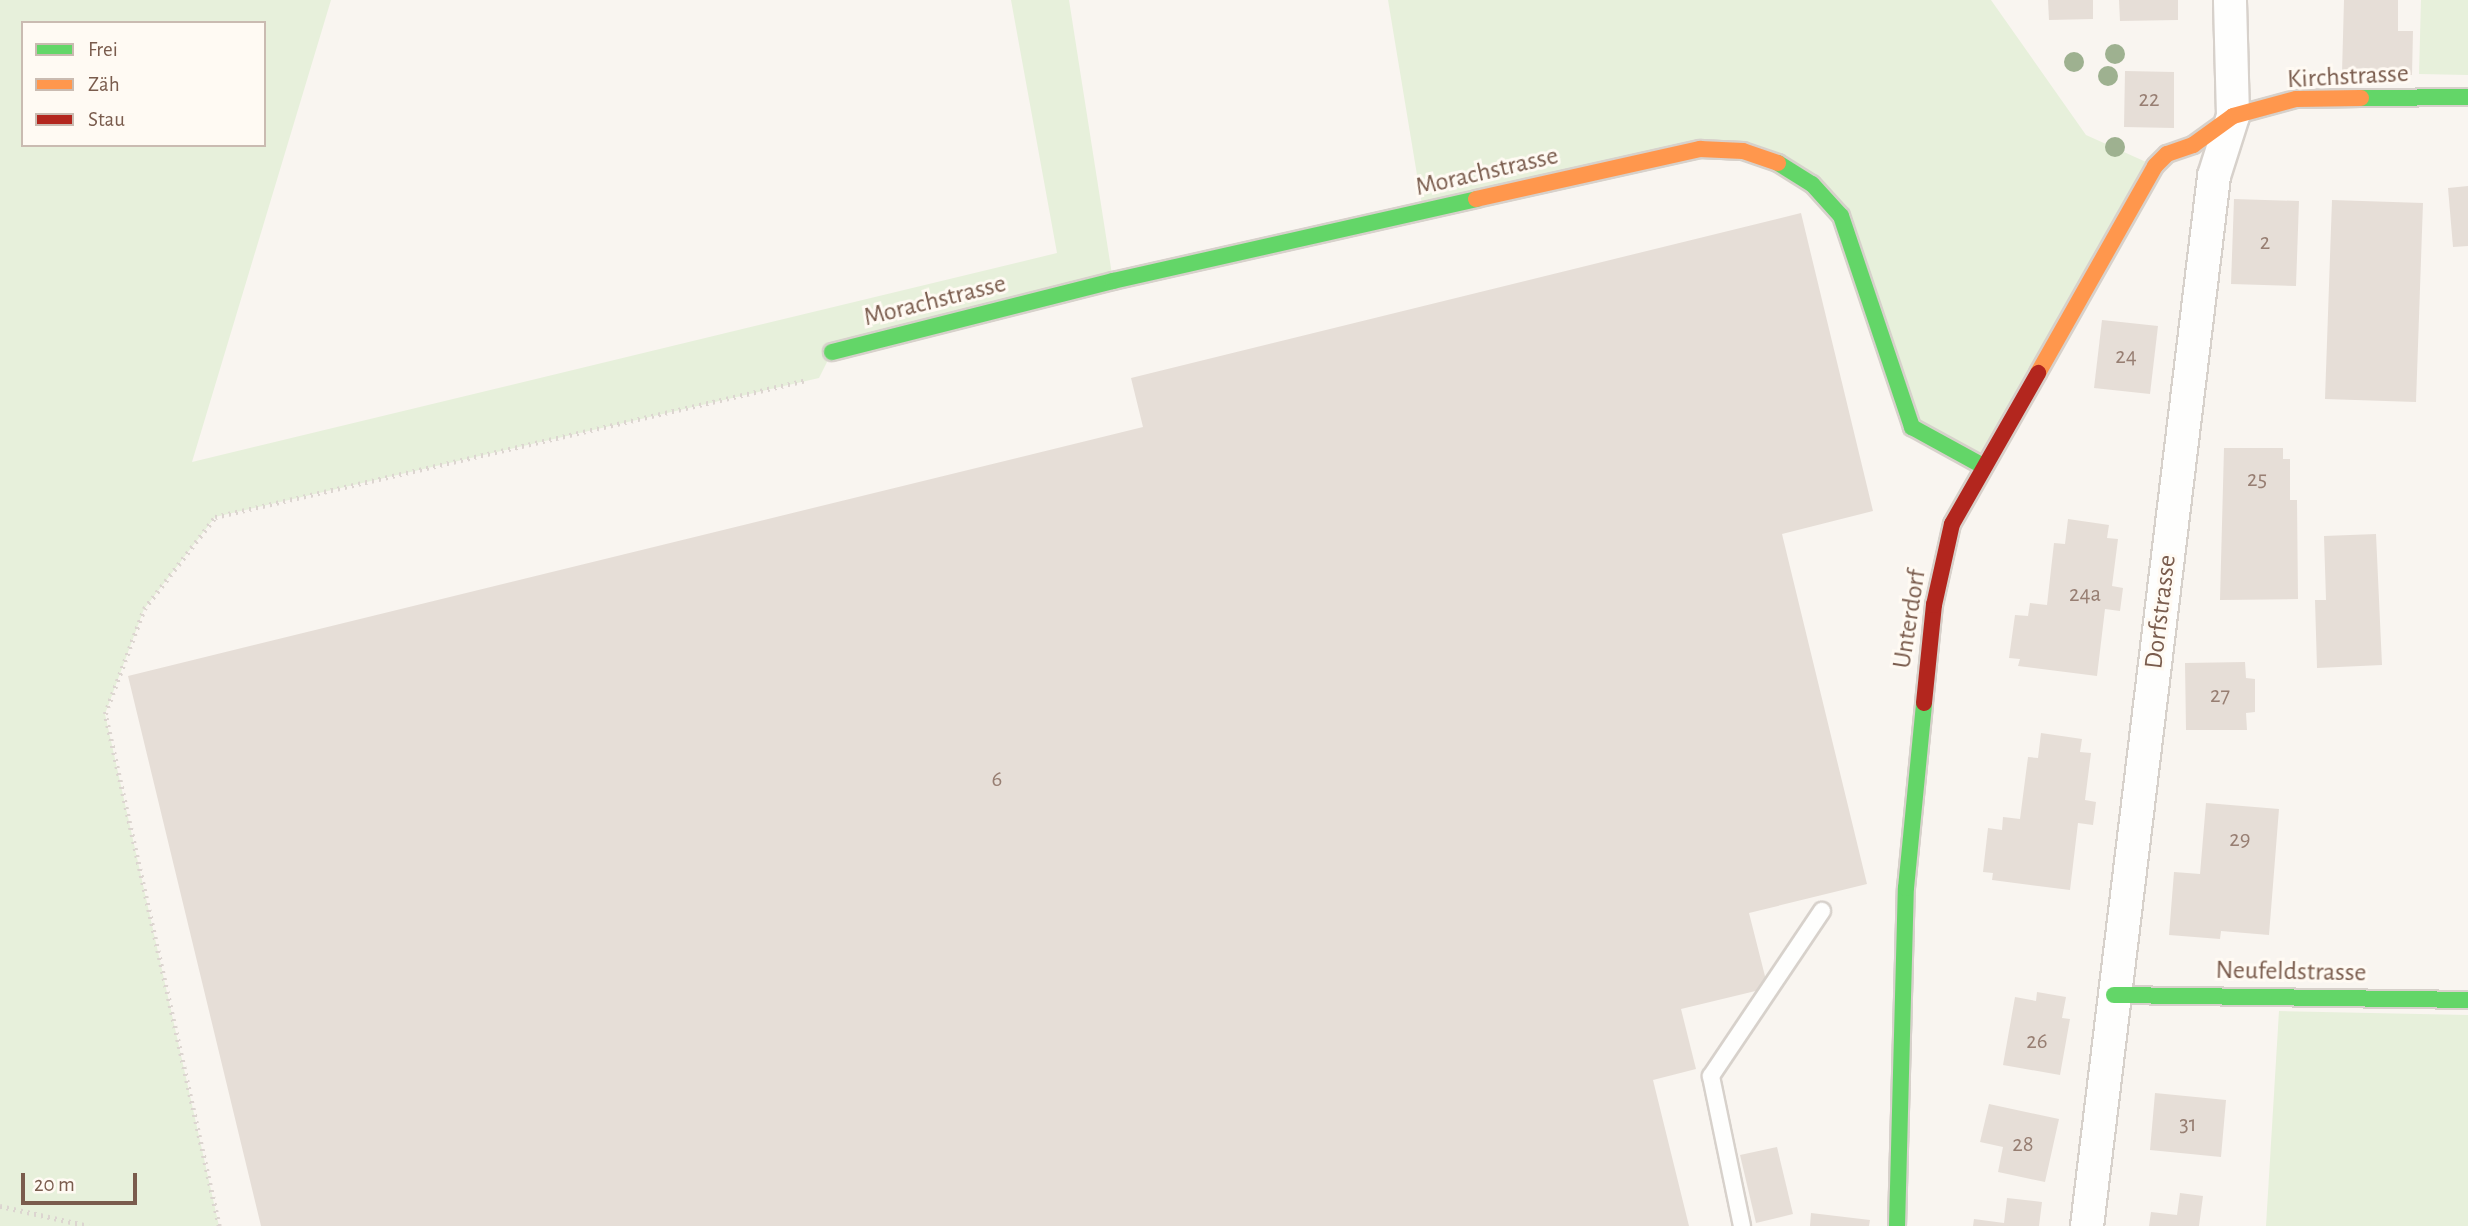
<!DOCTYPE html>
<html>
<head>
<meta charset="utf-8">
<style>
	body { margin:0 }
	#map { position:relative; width:2468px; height:1226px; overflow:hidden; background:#f9f5f0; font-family:"Alegreya Sans",sans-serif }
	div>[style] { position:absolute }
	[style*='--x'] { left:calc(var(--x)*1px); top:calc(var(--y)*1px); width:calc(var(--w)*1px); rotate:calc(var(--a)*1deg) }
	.green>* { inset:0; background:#e7f0db }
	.building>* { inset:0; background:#e6ded7 }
	.path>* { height:4.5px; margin-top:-2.25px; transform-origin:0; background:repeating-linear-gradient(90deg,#dcd5d0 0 2px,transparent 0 7px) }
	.roads { filter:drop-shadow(2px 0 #d7d1cb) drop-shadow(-2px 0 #d7d1cb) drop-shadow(0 2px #d7d1cb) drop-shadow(0 -2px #d7d1cb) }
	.lane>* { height:16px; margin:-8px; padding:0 8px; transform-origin:8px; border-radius:8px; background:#fefefd }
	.street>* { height:32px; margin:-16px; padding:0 16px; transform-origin:16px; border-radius:16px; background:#fefefd }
	.fast>* { height:16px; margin:-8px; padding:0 8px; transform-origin:8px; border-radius:8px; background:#63d668 }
	.slow>* { height:16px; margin:-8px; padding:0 8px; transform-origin:8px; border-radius:8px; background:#ff974d }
	.jam>* { height:16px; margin:-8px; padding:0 8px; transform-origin:8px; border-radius:8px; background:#b3261e }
	.trees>* { width:20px; height:20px; margin:-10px; border-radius:50%; background:#9eb190 }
	span { translate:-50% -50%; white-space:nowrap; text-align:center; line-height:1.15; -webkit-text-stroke:6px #fffaf3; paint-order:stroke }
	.number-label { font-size:23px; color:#977e72 }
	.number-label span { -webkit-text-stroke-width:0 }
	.street-label { font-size:26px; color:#7a5c4d }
	.legend { position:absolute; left:21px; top:21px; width:245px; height:126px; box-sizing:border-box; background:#fffaf3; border:2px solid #cabbb1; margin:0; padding:9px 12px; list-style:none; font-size:21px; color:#7a5c4d }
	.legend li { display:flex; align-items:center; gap:14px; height:35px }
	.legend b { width:35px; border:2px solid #cabbb1 }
	.scale { position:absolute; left:21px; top:1173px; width:116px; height:32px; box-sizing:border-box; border:4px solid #7a5c4d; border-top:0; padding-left:9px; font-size:21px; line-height:24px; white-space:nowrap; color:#7a5c4d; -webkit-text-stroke:5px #fffaf3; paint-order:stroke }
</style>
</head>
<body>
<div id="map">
	<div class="green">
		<i style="clip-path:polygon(evenodd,0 0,331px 0,192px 462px,1057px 253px,1011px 0,1069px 0,1113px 281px,832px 352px,819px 378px,215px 517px,144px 609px,105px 714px,219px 1226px,0 1226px,0 0,23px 23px,264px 23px,264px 145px,23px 145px,23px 23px)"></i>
		<i style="clip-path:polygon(1388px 0,1991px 0,2086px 135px,2155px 166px,1983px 466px,1912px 427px,1842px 216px,1743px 151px,1423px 211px)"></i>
		<i style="clip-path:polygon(2421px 0,2468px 0,2468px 75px,2419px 74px)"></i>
		<i style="clip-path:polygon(2279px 1011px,2468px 1015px,2468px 1226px,2266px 1226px)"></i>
	</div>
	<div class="building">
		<i style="clip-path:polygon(2048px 0,2093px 0,2093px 19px,2049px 20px)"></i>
		<i style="clip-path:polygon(2119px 0,2178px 0,2178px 20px,2120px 21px)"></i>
		<i style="clip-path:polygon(2344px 0,2398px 0,2398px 31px,2413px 31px,2412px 75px,2342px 73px)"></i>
		<i style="clip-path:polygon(2125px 71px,2174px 72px,2174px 128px,2124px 127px)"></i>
		<i style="clip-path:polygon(2468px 186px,2468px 246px,2453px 247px,2448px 188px)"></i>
		<i style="clip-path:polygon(2234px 199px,2299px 201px,2296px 286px,2231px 284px)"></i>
		<i style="clip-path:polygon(2332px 200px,2423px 203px,2416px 402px,2325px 399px)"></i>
		<i style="clip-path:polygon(1801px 213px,1873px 511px,1782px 534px,1867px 884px,1749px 913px,1768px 988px,1681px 1009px,1696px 1069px,1653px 1080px,1689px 1226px,261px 1226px,128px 676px,1143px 427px,1131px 378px)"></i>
		<i style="clip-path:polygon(2102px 320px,2158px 326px,2150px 394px,2094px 388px)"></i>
		<i style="clip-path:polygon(2224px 448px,2283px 448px,2283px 459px,2290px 459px,2290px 500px,2297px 500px,2298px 599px,2220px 600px)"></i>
		<i style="clip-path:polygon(2068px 519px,2109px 525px,2107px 538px,2118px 539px,2112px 586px,2123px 588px,2120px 611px,2105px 609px,2097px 676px,2018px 666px,2020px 659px,2009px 658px,2015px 615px,2028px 616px,2030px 603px,2047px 605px,2054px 543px,2065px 544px)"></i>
		<i style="clip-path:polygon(2376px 534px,2382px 665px,2317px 668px,2315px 600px,2326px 600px,2324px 536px)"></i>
		<i style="clip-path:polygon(2245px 662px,2246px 678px,2255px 679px,2255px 712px,2246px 713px,2247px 730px,2186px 730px,2185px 663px)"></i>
		<i style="clip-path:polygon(2041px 733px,2082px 739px,2080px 752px,2091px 753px,2085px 800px,2096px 802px,2093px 825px,2078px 823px,2070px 890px,1992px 880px,1993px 873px,1983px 872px,1988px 828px,2002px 830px,2003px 817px,2020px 819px,2028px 757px,2038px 758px)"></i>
		<i style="clip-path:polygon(2206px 803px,2279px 809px,2269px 935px,2221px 931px,2220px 939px,2169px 935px,2174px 872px,2200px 874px)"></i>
		<i style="clip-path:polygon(2037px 992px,2066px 997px,2062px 1018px,2070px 1019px,2060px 1075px,2003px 1065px,2015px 997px,2036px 1001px)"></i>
		<i style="clip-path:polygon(2155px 1093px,2226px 1100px,2221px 1157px,2150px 1150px)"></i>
		<i style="clip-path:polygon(1989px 1104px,2059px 1119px,2045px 1182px,1998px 1172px,2003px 1147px,1980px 1142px)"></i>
		<i style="clip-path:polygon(1777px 1147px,1793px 1214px,1756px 1223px,1740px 1155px)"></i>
		<i style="clip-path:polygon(2180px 1193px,2203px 1196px,2199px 1226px,2149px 1226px,2151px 1212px,2177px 1215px)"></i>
		<i style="clip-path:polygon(2007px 1198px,2042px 1202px,2039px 1226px,1973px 1226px,1974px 1219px,2004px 1223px)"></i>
		<i style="clip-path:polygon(1811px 1213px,1870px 1220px,1869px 1226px,1810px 1226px)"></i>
	</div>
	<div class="path">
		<i style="--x:0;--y:1206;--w:91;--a:12.7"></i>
		<i style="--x:219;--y:1226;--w:525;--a:-102.55"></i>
		<i style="--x:105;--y:714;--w:112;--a:-69.6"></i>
		<i style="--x:144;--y:609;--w:116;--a:-52.3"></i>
		<i style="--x:215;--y:517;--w:608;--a:-13.03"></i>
	</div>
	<div class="roads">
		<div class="lane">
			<i style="--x:1742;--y:1226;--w:153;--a:-101.7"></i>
			<i style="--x:1711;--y:1076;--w:199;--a:-56.1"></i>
		</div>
		<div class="street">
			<i style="--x:2087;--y:1226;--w:1058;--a:-83.1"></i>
			<i style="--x:2214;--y:176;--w:63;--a:-72.4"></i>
			<i style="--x:2233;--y:116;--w:116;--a:-91.5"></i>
		</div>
		<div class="fast">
			<i style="--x:2361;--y:98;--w:107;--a:-0.5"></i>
			<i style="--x:1778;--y:163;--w:40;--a:32"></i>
			<i style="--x:1812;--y:184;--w:43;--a:47.8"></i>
			<i style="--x:1841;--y:216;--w:223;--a:71.4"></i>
			<i style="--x:1912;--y:427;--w:81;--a:28.8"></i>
			<i style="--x:832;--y:352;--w:290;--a:-14.2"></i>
			<i style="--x:1113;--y:281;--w:372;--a:-12.7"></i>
			<i style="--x:2114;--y:995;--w:354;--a:0.8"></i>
			<i style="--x:1897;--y:1226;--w:338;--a:-88.5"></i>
			<i style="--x:1906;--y:888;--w:186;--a:-84.4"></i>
		</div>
		<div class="slow">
			<i style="--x:1476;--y:199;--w:230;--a:-12.6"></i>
			<i style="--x:1700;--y:149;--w:43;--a:2.7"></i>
			<i style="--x:1743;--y:151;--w:37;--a:19"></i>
			<i style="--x:2038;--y:373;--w:238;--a:-60.5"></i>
			<i style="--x:2155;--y:166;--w:17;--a:-45"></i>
			<i style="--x:2167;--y:154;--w:28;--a:-19"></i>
			<i style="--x:2193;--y:145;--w:49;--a:-35.9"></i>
			<i style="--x:2233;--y:116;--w:65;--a:-15.1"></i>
			<i style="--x:2296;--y:99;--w:65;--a:-0.9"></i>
		</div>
		<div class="jam">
			<i style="--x:1924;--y:703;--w:99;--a:-84.2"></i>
			<i style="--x:1934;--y:605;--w:83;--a:-77.5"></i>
			<i style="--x:1952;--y:524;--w:174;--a:-60.3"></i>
		</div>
	</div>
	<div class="trees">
		<i style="left:2115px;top:54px"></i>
		<i style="left:2074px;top:62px"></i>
		<i style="left:2108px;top:76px"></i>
		<i style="left:2115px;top:147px"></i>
	</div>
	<div class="number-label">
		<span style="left:2149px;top:100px">22</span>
		<span style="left:2265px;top:243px">2</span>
		<span style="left:2126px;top:357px">24</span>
		<span style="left:2257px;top:480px">25</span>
		<span style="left:2085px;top:595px">24a</span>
		<span style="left:2220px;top:696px">27</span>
		<span style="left:997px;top:780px">6</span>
		<span style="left:2240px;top:840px">29</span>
		<span style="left:2037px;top:1042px">26</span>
		<span style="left:2188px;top:1125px">31</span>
		<span style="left:2023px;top:1145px">28</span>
	</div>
	<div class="street-label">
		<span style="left:2348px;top:77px;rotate:-3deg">Kirchstrasse</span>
		<span style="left:1487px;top:172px;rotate:-13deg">Morachstrasse</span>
		<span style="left:935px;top:301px;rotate:-14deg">Morachstrasse</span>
		<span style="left:2161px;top:612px;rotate:-83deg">Dorfstrasse</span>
		<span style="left:1910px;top:619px;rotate:-81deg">Unterdorf</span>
		<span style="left:2291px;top:972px;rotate:1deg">Neufeldstrasse</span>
	</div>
	<ul class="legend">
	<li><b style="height:9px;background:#63d668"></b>Frei</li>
	<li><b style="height:9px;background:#ff974d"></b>Zäh</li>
	<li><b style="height:9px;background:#b3261e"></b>Stau</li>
	</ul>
	<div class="scale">20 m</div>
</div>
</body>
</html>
